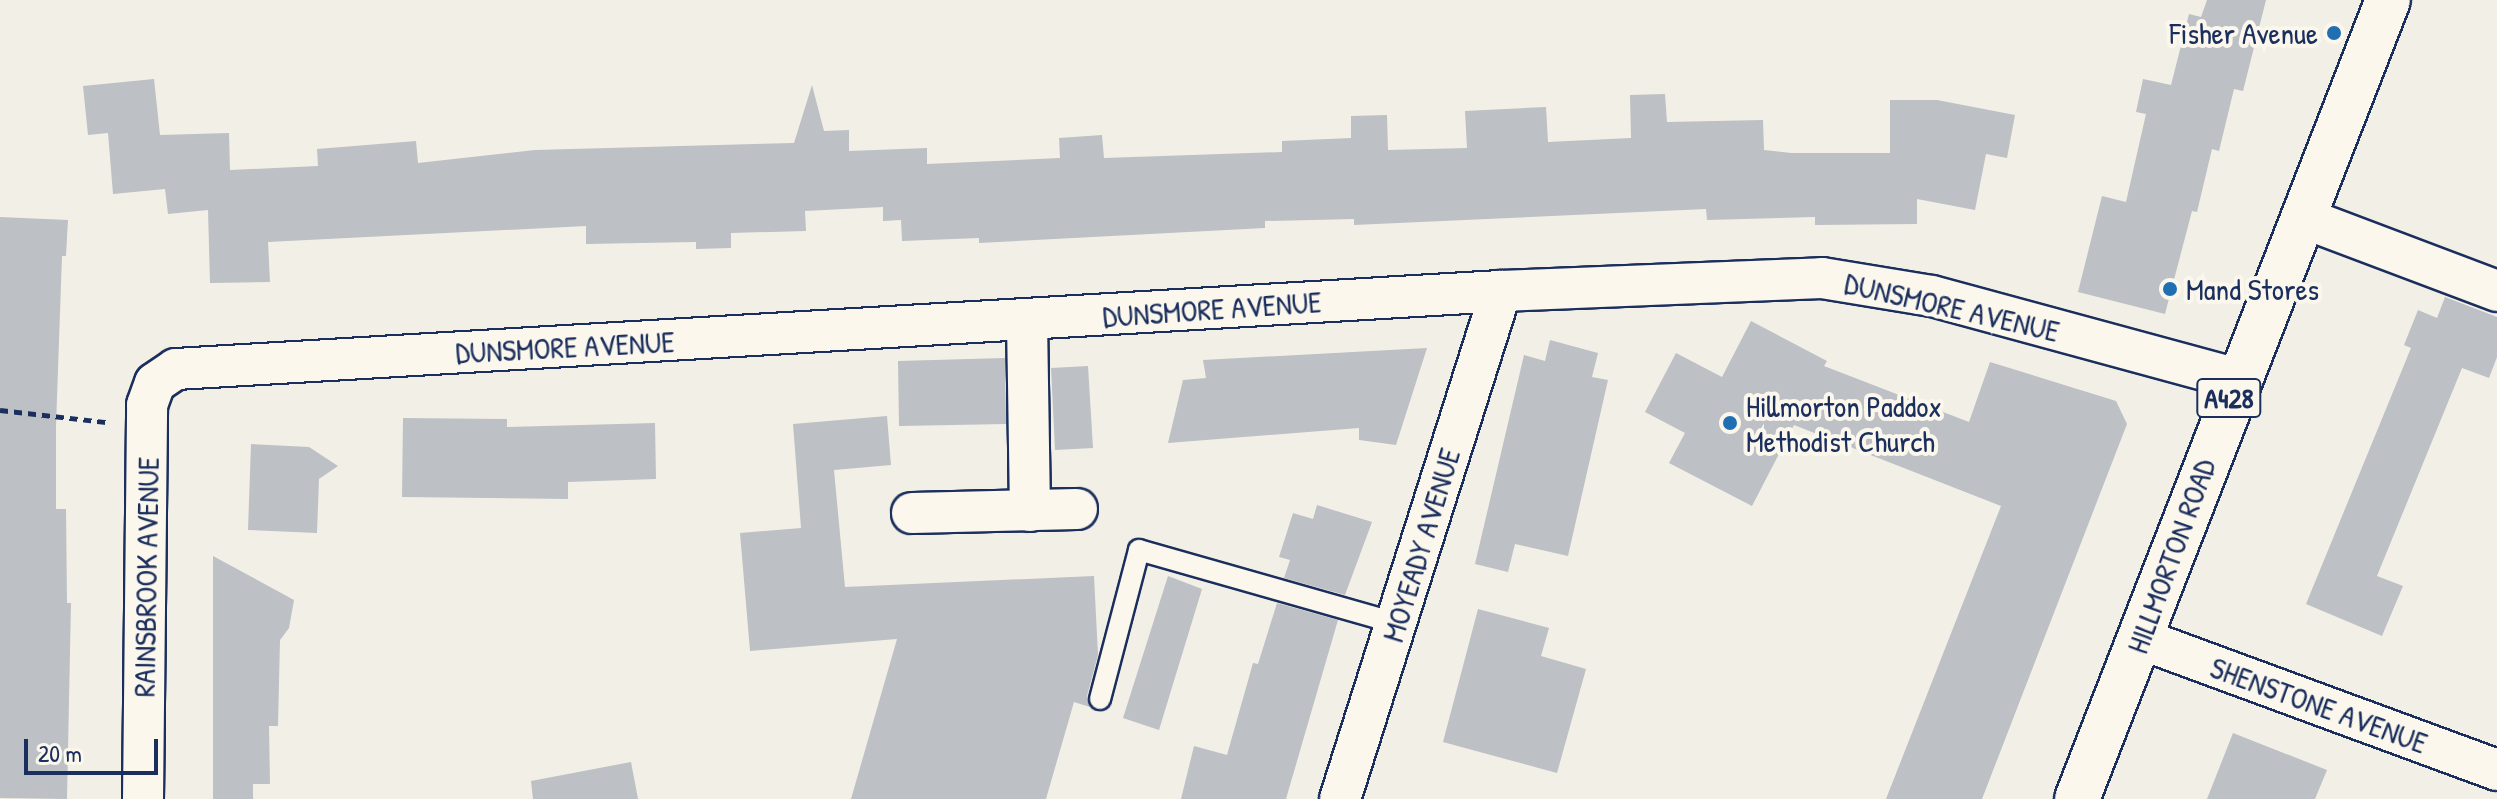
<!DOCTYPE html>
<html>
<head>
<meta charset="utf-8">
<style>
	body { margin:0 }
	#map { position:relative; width:2497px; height:799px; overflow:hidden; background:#f2efe6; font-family:"Patrick Hand",sans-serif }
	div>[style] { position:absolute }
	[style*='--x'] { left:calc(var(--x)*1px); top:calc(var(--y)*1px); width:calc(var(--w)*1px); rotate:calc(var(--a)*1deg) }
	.building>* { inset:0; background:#bdc0c4 }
	.path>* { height:5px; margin-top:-2.5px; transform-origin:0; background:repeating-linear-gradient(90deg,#1b2f5e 0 8px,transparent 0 14px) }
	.roads { filter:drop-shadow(2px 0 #1b2f5e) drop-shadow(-2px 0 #1b2f5e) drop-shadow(0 2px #1b2f5e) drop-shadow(0 -2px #1b2f5e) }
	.lane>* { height:20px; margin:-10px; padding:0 10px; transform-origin:10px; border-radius:10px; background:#fbf7ec }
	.street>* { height:40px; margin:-20px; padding:0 20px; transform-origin:20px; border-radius:20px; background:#fbf7ec }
	.highway>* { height:44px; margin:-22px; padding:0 22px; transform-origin:22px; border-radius:22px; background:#fbf7ec }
	.dots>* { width:22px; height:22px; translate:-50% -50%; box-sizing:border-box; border:4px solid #fbf7ec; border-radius:50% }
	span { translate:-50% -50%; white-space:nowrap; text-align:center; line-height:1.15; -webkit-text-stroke:8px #fbf7ec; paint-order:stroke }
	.shield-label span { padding:2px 6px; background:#fbf7ec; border:2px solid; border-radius:6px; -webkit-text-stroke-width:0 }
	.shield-label { font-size:28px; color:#1b2f5e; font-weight:700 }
	.poi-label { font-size:30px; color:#1b2f5e }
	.right { translate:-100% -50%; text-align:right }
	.left { translate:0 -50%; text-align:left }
	.street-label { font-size:30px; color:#1b2f5e }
	.scale { position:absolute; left:24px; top:739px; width:134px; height:36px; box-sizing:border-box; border:4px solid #1b2f5e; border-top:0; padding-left:10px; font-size:24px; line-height:28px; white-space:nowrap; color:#1b2f5e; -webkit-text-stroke:6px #fbf7ec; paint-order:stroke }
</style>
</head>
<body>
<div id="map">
	<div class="building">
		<i style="clip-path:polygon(2207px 0,2266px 0,2243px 91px,2234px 89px,2219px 151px,2212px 149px,2197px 212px,2192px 211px,2165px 314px,2078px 292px,2102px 196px,2126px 202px,2146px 114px,2136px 112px,2143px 79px,2171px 85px,2189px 14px,2201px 17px)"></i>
		<i style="clip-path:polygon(154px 79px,160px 135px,229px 133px,230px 170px,318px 166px,317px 149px,416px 141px,418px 163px,535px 150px,794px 143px,812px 85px,824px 131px,849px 130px,849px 151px,927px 148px,927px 164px,1060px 158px,1059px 138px,1102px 135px,1104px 158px,1282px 152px,1282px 141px,1351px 138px,1351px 116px,1387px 115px,1388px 150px,1467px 148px,1465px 111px,1546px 107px,1548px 142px,1631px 138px,1630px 95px,1665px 94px,1667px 122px,1763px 120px,1764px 150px,1791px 153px,1890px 153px,1890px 100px,1937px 100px,2015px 115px,2007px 158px,1986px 154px,1975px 210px,1917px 199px,1917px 224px,1815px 225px,1815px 217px,1707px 220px,1706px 209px,1354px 225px,1354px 219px,1265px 221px,1265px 228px,979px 243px,979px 238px,902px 241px,901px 220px,883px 221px,883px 207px,805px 211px,806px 231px,731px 233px,731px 248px,696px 249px,696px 242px,586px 244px,586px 226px,268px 242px,270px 282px,210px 283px,208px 210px,168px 214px,165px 189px,113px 194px,108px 133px,88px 135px,83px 86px)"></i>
		<i style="clip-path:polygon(0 217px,68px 220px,66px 256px,62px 256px,56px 426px,56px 509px,66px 509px,67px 603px,71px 603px,67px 799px,0 798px)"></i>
		<i style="clip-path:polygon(2445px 297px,2497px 317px,2497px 357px,2489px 378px,2462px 368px,2377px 576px,2403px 586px,2382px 636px,2306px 604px,2411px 348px,2404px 345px,2418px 310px,2437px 318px)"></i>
		<i style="clip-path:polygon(1751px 321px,1827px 361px,1824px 366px,1969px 422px,1990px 362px,2116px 401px,2127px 424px,1982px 799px,1886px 799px,2001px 506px,1794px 425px,1752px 506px,1669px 463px,1685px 433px,1645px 412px,1676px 353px,1722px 377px)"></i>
		<i style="clip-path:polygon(1550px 340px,1598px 353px,1592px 377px,1608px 380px,1568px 556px,1515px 544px,1508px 572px,1475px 564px,1524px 355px,1545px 361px)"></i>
		<i style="clip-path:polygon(1427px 348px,1396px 445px,1359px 440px,1359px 428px,1168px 443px,1183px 380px,1206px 378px,1203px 360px)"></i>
		<i style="clip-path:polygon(1005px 358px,1006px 424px,899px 426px,898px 361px)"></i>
		<i style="clip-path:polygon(1088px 366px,1093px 448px,1055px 450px,1051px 368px)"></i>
		<i style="clip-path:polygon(887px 416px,891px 465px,834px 470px,845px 587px,1094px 576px,1098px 655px,1087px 696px,1090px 707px,1074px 702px,1046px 799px,851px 799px,897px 639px,750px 651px,740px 533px,801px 528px,793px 424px)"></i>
		<i style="clip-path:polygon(403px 418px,507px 419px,507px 427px,655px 423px,656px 479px,568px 482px,568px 499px,402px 497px)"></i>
		<i style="clip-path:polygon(251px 444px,309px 447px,338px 466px,319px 479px,317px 533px,248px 530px)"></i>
		<i style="clip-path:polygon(1317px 505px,1372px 522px,1345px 595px,1284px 578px,1290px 560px,1279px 557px,1293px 513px,1313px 519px)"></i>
		<i style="clip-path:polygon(213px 556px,294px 600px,289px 628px,280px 640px,278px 726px,269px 726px,270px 784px,253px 784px,253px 799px,213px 799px)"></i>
		<i style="clip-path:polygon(1168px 576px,1202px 589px,1159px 730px,1123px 718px)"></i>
		<i style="clip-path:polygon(1277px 603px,1338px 620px,1286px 799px,1181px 799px,1194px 746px,1227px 755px,1253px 663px,1258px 664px)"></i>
		<i style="clip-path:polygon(1478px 609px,1549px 628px,1541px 656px,1586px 669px,1557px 773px,1443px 742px)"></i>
		<i style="clip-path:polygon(2233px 733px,2327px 770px,2315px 799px,2207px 799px)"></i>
		<i style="clip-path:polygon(631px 762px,638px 799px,533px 799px,531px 781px)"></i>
	</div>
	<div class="path">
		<i style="--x:0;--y:410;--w:107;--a:6.5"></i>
	</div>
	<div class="roads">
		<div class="lane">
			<i style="--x:1100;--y:699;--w:154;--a:-75.3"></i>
			<i style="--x:1139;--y:550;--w:267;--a:15.9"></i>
		</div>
		<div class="street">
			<i style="--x:2304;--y:218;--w:206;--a:20.7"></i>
			<i style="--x:1027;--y:320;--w:191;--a:89.1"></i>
			<i style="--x:912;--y:513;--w:165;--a:-1.4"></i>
			<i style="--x:2141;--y:639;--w:379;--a:20.2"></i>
			<i style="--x:143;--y:799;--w:394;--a:-89.4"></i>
			<i style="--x:147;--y:405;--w:23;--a:-70"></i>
			<i style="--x:155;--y:383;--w:25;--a:-34"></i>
			<i style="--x:176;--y:369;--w:1327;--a:-3.37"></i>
			<i style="--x:1501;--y:291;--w:321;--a:-2.3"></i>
			<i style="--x:1822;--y:278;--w:111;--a:9.3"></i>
			<i style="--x:1932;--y:296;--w:316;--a:15.2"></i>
			<i style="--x:1340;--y:799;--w:533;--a:-72.42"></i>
		</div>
		<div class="highway">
			<i style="--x:2077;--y:799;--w:857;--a:-68.73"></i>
		</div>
	</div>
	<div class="dots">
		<i style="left:2334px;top:33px;background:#1f6fb2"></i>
		<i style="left:2170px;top:289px;background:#1f6fb2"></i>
		<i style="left:1730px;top:423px;background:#1f6fb2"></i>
	</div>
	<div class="shield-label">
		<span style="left:2229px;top:398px">A428</span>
	</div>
	<div class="poi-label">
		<span class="right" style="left:2318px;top:33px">Fisher Avenue</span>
		<span class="left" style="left:2186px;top:289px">Mand Stores</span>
		<span class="left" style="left:1746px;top:423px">Hillmorton Paddox<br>Methodist Church</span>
	</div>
	<div class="street-label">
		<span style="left:1952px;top:307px;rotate:13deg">DUNSMORE AVENUE</span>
		<span style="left:1212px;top:309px;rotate:-4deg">DUNSMORE AVENUE</span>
		<span style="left:565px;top:347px;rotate:-3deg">DUNSMORE AVENUE</span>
		<span style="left:1421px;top:545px;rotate:-73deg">MOYEADY AVENUE</span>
		<span style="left:2171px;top:556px;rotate:-70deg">HILLMORTON ROAD</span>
		<span style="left:146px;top:577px;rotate:-89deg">RAINSBROOK AVENUE</span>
		<span style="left:2319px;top:705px;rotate:20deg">SHENSTONE AVENUE</span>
	</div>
	<div class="scale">20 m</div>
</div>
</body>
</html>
